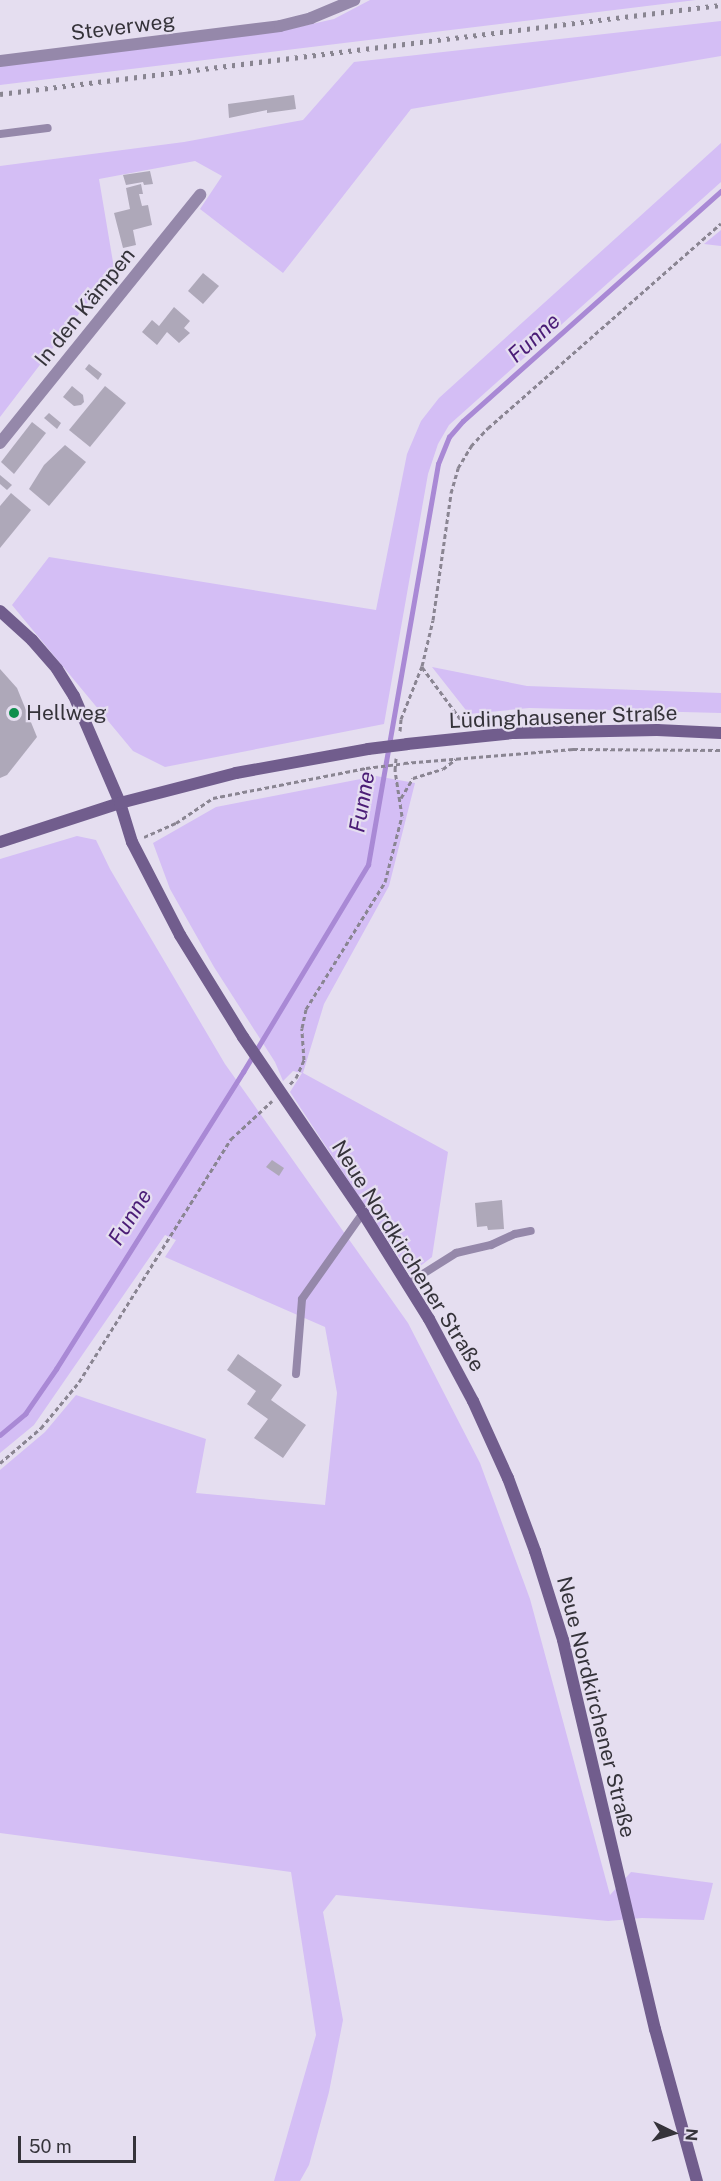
<!DOCTYPE html>
<html>
<head>
<meta charset="utf-8">
<style>
	body { margin:0 }
	#map { position:relative; width:721px; height:2181px; overflow:hidden; background:#e5def0; font-family:"Public Sans",sans-serif }
	div>[style] { position:absolute }
	[style*='--x'] { left:calc(var(--x)*1px); top:calc(var(--y)*1px); width:calc(var(--w)*1px); rotate:calc(var(--a)*1deg) }
	.green>* { inset:0; background:#d4bef5 }
	.stream>* { height:4.5px; margin:-2.25px; padding:0 2.25px; transform-origin:2.25px; border-radius:2.25px; background:#a989d5 }
	.building>* { inset:0; background:#aea8b9 }
	.path>* { height:3px; margin-top:-1.5px; transform-origin:0; background:repeating-linear-gradient(90deg,#8a8592 0 4.5px,transparent 0 7.5px) }
	.lane>* { height:8px; margin:-4px; padding:0 4px; transform-origin:4px; border-radius:4px; background:#9588aa }
	.street>* { height:12px; margin:-6px; padding:0 6px; transform-origin:6px; border-radius:6px; background:#9588aa }
	.secondary>* { height:12px; margin:-6px; padding:0 6px; transform-origin:6px; border-radius:6px; background:#715d8d }
	.rail>* { height:4.5px; margin-top:-2.25px; transform-origin:0; background:repeating-linear-gradient(90deg,#898591 0 3px,transparent 0 9px) }
	.path-bridge>* { height:3px; margin-top:-1.5px; transform-origin:0; background:repeating-linear-gradient(90deg,#8a8592 0 4.5px,transparent 0 7.5px) }
	.secondary-bridge>* { height:12px; margin:-6px; padding:0 6px; transform-origin:6px; border-radius:6px; background:#715d8d }
	.dots>* { width:16px; height:16px; translate:-50% -50%; box-sizing:border-box; border:3px solid #e5def0; border-radius:50% }
	span { translate:-50% -50%; white-space:nowrap; text-align:center; line-height:1.15; -webkit-text-stroke:4.5px #e5def0; paint-order:stroke }
	.street-label { font-size:21px; color:#35333a }
	.poi-label { font-size:21px; color:#35333a }
	.left { translate:0 -50%; text-align:left }
	.water-label { font-size:22px; color:#4a1c76; font-style:italic }
	.north { position:absolute; left:643px; top:2103px; width:60px; height:60px; -webkit-text-stroke:4px #e5def0; paint-order:stroke; rotate:95deg; font-size:16px; font-weight:700; line-height:24px; text-align:center; color:#35333a }
	.north::after { content:''; display:block; margin:auto; width:21px; height:27px; background:#35333a; clip-path:polygon(50% 0,100% 100%,50% 72%,0 100%) }
	.scale { position:absolute; left:18px; top:2136px; width:118px; height:27px; box-sizing:border-box; border:3px solid #35333a; border-top:0; padding-left:8px; font-size:18px; line-height:21px; white-space:nowrap; color:#35333a; -webkit-text-stroke:4px #e5def0; paint-order:stroke }
</style>
</head>
<body>
<div id="map">
	<div class="green">
		<i style="clip-path:polygon(370px 0,696px 0,0 85px,0 66px,281px 31px,334px 19px)"></i>
		<i style="clip-path:polygon(721px 21px,721px 56px,411px 109px,283px 273px,200px 209px,222px 176px,195px 161px,99px 179px,114px 268px,0 417px,0 166px,184px 142px,303px 120px,354px 62px)"></i>
		<i style="clip-path:polygon(721px 143px,721px 182px,449px 425px,438px 444px,428px 474px,384px 724px,165px 767px,133px 751px,12px 605px,49px 557px,376px 610px,407px 454px,421px 421px,439px 398px)"></i>
		<i style="clip-path:polygon(721px 230px,721px 246px,704px 244px)"></i>
		<i style="clip-path:polygon(432px 667px,527px 686px,721px 693px,721px 713px,529px 708px,469px 714px)"></i>
		<i style="clip-path:polygon(376px 776px,415px 783px,389px 886px,324px 1004px,303px 1073px,448px 1152px,432px 1257px,410px 1274px,290px 1092px,302px 1073px,293px 1071px,283px 1081px,275px 1062px,214px 967px,170px 889px,153px 843px,216px 807px)"></i>
		<i style="clip-path:polygon(77px 836px,96px 840px,110px 869px,225px 1064px,408px 1323px,480px 1463px,530px 1599px,610px 1895px,631px 1872px,713px 1883px,704px 1920px,642px 1918px,608px 1921px,336px 1895px,323px 1912px,343px 2020px,329px 2092px,309px 2165px,300px 2181px,274px 2181px,316px 2035px,291px 1872px,0 1833px,0 1470px,45px 1432px,76px 1395px,206px 1439px,196px 1493px,325px 1505px,337px 1393px,325px 1327px,165px 1257px,176px 1240px,165px 1235px,34px 1425px,0 1453px,0 859px)"></i>
	</div>
	<div class="stream">
		<i style="--x:0;--y:1435;--w:33;--a:-40"></i>
		<i style="--x:25;--y:1414;--w:55;--a:-55.4"></i>
		<i style="--x:56;--y:1369;--w:351;--a:-57.8"></i>
		<i style="--x:243;--y:1072;--w:242;--a:-58.9"></i>
		<i style="--x:368;--y:865;--w:407;--a:-80.1"></i>
		<i style="--x:438;--y:464;--w:29;--a:-68"></i>
		<i style="--x:449;--y:437;--w:21;--a:-49"></i>
		<i style="--x:463;--y:421;--w:346;--a:-41.7"></i>
	</div>
	<div class="building">
		<i style="clip-path:polygon(294px 95px,296px 109px,267px 113px,267px 110px,229px 118px,228px 104px)"></i>
		<i style="clip-path:polygon(150px 171px,153px 184px,144px 185px,143px 182px,126px 185px,123px 175px)"></i>
		<i style="clip-path:polygon(141px 184px,143px 194px,139px 194px,142px 206px,148px 205px,152px 225px,133px 230px,136px 245px,123px 248px,114px 213px,130px 209px,126px 188px)"></i>
		<i style="clip-path:polygon(203px 273px,219px 286px,203px 304px,188px 291px)"></i>
		<i style="clip-path:polygon(174px 307px,190px 321px,184px 328px,190px 333px,179px 343px,167px 332px,157px 345px,142px 332px,152px 320px,159px 326px)"></i>
		<i style="clip-path:polygon(89px 364px,102px 374px,98px 380px,85px 369px)"></i>
		<i style="clip-path:polygon(72px 386px,83px 395px,84px 402px,81px 405px,74px 406px,63px 397px)"></i>
		<i style="clip-path:polygon(105px 386px,126px 403px,90px 447px,69px 430px)"></i>
		<i style="clip-path:polygon(49px 413px,61px 423px,57px 429px,44px 418px)"></i>
		<i style="clip-path:polygon(32px 422px,46px 433px,14px 474px,1px 462px)"></i>
		<i style="clip-path:polygon(65px 445px,86px 462px,49px 506px,29px 489px,44px 465px)"></i>
		<i style="clip-path:polygon(0 475px,12px 485px,7px 490px,0 484px)"></i>
		<i style="clip-path:polygon(11px 493px,31px 510px,0 548px,0 506px)"></i>
		<i style="clip-path:polygon(0 669px,17px 688px,37px 737px,7px 775px,0 778px)"></i>
		<i style="clip-path:polygon(272px 1160px,284px 1168px,279px 1176px,266px 1167px)"></i>
		<i style="clip-path:polygon(502px 1200px,504px 1229px,488px 1230px,487px 1226px,477px 1227px,475px 1203px)"></i>
		<i style="clip-path:polygon(238px 1354px,282px 1385px,271px 1400px,306px 1425px,283px 1458px,254px 1438px,268px 1419px,247px 1404px,256px 1391px,227px 1370px)"></i>
	</div>
	<div class="path">
		<i style="--x:422;--y:667;--w:71;--a:53.6"></i>
		<i style="--x:400;--y:731;--w:12;--a:-85"></i>
		<i style="--x:401;--y:719;--w:57;--a:-68.4"></i>
		<i style="--x:422;--y:666;--w:47;--a:-76.6"></i>
		<i style="--x:433;--y:620;--w:128;--a:-81.9"></i>
		<i style="--x:451;--y:493;--w:26;--a:-74"></i>
		<i style="--x:458;--y:468;--w:26;--a:-59"></i>
		<i style="--x:471;--y:446;--w:25;--a:-47"></i>
		<i style="--x:488;--y:428;--w:310;--a:-41.3"></i>
		<i style="--x:404;--y:763;--w:170;--a:-4.7"></i>
		<i style="--x:573;--y:749;--w:148;--a:0.4"></i>
		<i style="--x:401;--y:798;--w:23;--a:-59"></i>
		<i style="--x:413;--y:778;--w:31;--a:-17"></i>
		<i style="--x:443;--y:769;--w:16;--a:-38"></i>
		<i style="--x:144;--y:837;--w:35;--a:-24"></i>
		<i style="--x:176;--y:823;--w:45;--a:-34"></i>
		<i style="--x:213;--y:798;--w:156;--a:-11.1"></i>
		<i style="--x:290;--y:1084;--w:8;--a:-45"></i>
		<i style="--x:296;--y:1078;--w:20;--a:-66"></i>
		<i style="--x:304;--y:1060;--w:32;--a:-94"></i>
		<i style="--x:302;--y:1028;--w:19;--a:-78"></i>
		<i style="--x:306;--y:1009;--w:150;--a:-58.1"></i>
		<i style="--x:385;--y:882;--w:68;--a:-75.6"></i>
		<i style="--x:402;--y:816;--w:47;--a:-98.7"></i>
		<i style="--x:395;--y:770;--w:12;--a:-85"></i>
		<i style="--x:0;--y:1463;--w:54;--a:-40.5"></i>
		<i style="--x:41;--y:1428;--w:60;--a:-50.4"></i>
		<i style="--x:79;--y:1382;--w:287;--a:-58"></i>
		<i style="--x:231;--y:1139;--w:56;--a:-42.8"></i>
	</div>
	<div class="lane">
		<i style="--x:0;--y:134;--w:48;--a:-7.1"></i>
		<i style="--x:407;--y:1284;--w:58;--a:-32.3"></i>
		<i style="--x:456;--y:1253;--w:36;--a:-13"></i>
		<i style="--x:491;--y:1245;--w:26;--a:-25"></i>
		<i style="--x:515;--y:1234;--w:16;--a:-11"></i>
		<i style="--x:296;--y:1374;--w:75;--a:-85.4"></i>
		<i style="--x:302;--y:1299;--w:105;--a:-54.7"></i>
	</div>
	<div class="street">
		<i style="--x:0;--y:61;--w:282;--a:-7.1"></i>
		<i style="--x:280;--y:26;--w:32;--a:-14"></i>
		<i style="--x:311;--y:18;--w:47;--a:-22.7"></i>
		<i style="--x:0;--y:443;--w:319;--a:-51.1"></i>
	</div>
	<div class="secondary">
		<i style="--x:0;--y:611;--w:43;--a:42.2"></i>
		<i style="--x:32;--y:640;--w:38;--a:49"></i>
		<i style="--x:57;--y:669;--w:32;--a:58"></i>
		<i style="--x:74;--y:696;--w:116;--a:66.7"></i>
		<i style="--x:120;--y:803;--w:41;--a:72.9"></i>
		<i style="--x:132;--y:842;--w:105;--a:62.7"></i>
		<i style="--x:180;--y:935;--w:120;--a:58.3"></i>
		<i style="--x:243;--y:1037;--w:213;--a:55.7"></i>
		<i style="--x:363;--y:1213;--w:125;--a:58.1"></i>
		<i style="--x:429;--y:1319;--w:93;--a:61.8"></i>
		<i style="--x:473;--y:1401;--w:85;--a:65.6"></i>
		<i style="--x:508;--y:1478;--w:78;--a:69.7"></i>
		<i style="--x:535;--y:1551;--w:93;--a:72.5"></i>
		<i style="--x:563;--y:1640;--w:400;--a:76.7"></i>
		<i style="--x:655;--y:2029;--w:158;--a:74.6"></i>
		<i style="--x:407;--y:744;--w:108;--a:-5.9"></i>
		<i style="--x:514;--y:733;--w:143;--a:-1.2"></i>
		<i style="--x:657;--y:730;--w:64;--a:2.7"></i>
		<i style="--x:0;--y:842;--w:126;--a:-18"></i>
		<i style="--x:120;--y:803;--w:120;--a:-14.5"></i>
		<i style="--x:236;--y:773;--w:134;--a:-10.3"></i>
	</div>
	<div class="rail">
		<i style="--x:0;--y:94;--w:726;--a:-7.04"></i>
	</div>
	<div class="path-bridge">
		<i style="--x:366;--y:768;--w:38;--a:-7"></i>
	</div>
	<div class="secondary-bridge">
		<i style="--x:368;--y:749;--w:39;--a:-7"></i>
	</div>
	<div class="dots">
		<i style="left:14px;top:713px;background:#0e8f4d"></i>
	</div>
	<div class="street-label">
		<span style="left:123px;top:27px;rotate:-7deg">Steverweg</span>
		<span style="left:85px;top:307px;rotate:-51deg">In den Kämpen</span>
		<span style="left:563px;top:717px;rotate:-2deg">Lüdinghausener Straße</span>
		<span style="left:408px;top:1256px;rotate:58deg">Neue Nordkirchener Straße</span>
		<span style="left:596px;top:1707px;rotate:76deg">Neue Nordkirchener Straße</span>
	</div>
	<div class="poi-label">
		<span class="left" style="left:26px;top:713px">Hellweg</span>
	</div>
	<div class="water-label">
		<span style="left:534px;top:338px;rotate:-42deg">Funne</span>
		<span style="left:362px;top:802px;rotate:-80deg">Funne</span>
		<span style="left:130px;top:1217px;rotate:-58deg">Funne</span>
	</div>
	<div class="north">N</div>
	<div class="scale">50 m</div>
</div>
</body>
</html>
